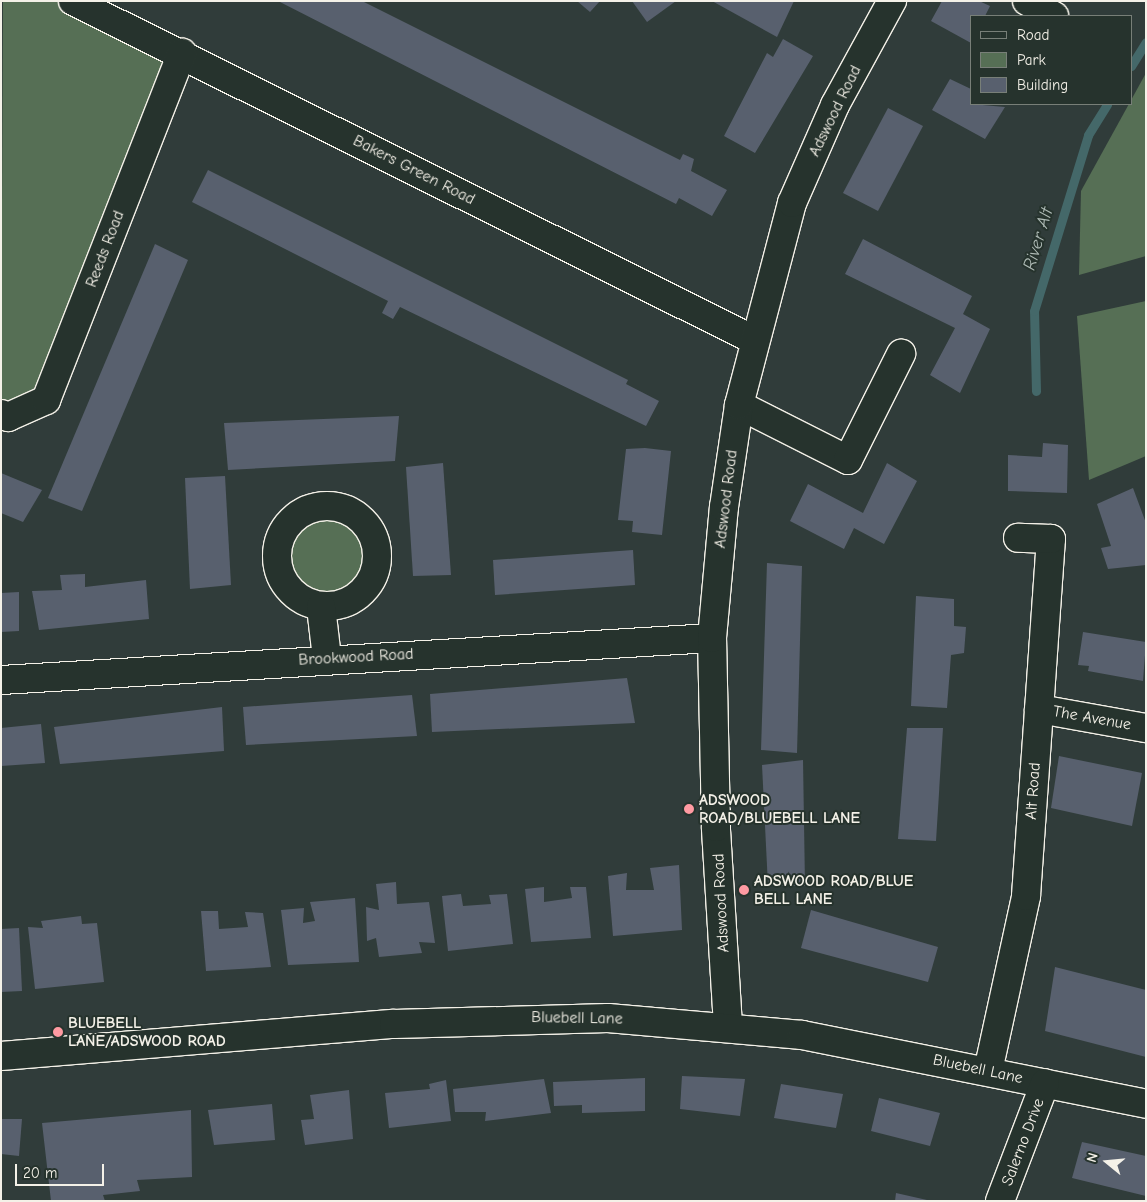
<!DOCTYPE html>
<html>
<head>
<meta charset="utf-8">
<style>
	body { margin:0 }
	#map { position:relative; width:1147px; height:1202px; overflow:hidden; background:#303c3a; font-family:"Comic Neue",sans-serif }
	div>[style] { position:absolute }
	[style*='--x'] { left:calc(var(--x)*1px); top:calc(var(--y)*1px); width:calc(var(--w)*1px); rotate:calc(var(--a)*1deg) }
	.green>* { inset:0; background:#566f55 }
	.round { border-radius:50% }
	.stream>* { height:9px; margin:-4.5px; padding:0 4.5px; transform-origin:4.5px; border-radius:4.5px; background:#446869 }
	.building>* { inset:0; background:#58606e }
	.roads { filter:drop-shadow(1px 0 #f4f1e8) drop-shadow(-1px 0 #f4f1e8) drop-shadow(0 1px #f4f1e8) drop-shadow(0 -1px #f4f1e8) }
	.minor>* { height:28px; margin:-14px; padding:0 14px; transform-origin:14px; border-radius:14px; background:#26332d }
	.minor>.ring { margin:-14px; padding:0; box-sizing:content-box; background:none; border:28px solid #26332d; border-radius:50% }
	.dots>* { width:14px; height:14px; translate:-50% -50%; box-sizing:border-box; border:2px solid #26332d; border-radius:50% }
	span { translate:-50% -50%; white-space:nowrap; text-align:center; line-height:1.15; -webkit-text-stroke:4px #26332d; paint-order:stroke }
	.street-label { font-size:16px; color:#f4f1e8 }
	.poi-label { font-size:16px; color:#f4f1e8; font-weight:700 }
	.left { translate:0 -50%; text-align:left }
	.water-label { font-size:18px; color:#aebab5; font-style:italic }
	.frame { position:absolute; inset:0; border:2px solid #f4f1e8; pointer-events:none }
	.legend { position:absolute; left:970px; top:15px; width:162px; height:90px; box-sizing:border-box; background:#26332d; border:1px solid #787f78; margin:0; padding:6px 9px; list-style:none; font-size:15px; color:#f4f1e8 }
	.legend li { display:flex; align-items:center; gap:10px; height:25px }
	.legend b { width:25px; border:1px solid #787f78 }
	.north { position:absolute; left:1082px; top:1137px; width:50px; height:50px; -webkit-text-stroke:4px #26332d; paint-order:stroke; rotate:287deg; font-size:14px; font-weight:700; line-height:20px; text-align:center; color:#f4f1e8 }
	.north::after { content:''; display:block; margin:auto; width:18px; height:22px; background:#f4f1e8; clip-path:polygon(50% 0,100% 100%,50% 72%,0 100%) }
	.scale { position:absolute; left:15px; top:1164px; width:89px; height:22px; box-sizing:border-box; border:2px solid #f4f1e8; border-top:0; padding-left:6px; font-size:15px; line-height:18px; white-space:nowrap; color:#f4f1e8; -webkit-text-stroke:4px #26332d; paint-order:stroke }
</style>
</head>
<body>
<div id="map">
	<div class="green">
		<i style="clip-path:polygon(3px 1px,73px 1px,182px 53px,46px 400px,1px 414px)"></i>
		<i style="clip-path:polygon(1146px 73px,1146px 256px,1079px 275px,1081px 191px)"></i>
		<i style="clip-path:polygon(1146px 301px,1146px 456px,1089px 480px,1077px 316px)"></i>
		<i class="round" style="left:288px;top:519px;width:76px;height:76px"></i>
	</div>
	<div class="stream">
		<i style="--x:1131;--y:66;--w:28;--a:-58"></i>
		<i style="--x:1036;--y:391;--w:80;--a:-91.4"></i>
		<i style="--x:1034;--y:311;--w:184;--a:-72.9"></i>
		<i style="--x:1088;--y:135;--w:36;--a:-58"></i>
	</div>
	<div class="building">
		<i style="clip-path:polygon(278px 1px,362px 1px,680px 160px,683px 154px,694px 159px,691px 171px,727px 190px,712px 216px,679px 198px,676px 204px)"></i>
		<i style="clip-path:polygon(577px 1px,600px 1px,590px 12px)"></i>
		<i style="clip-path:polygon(632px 1px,676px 1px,647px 22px)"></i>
		<i style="clip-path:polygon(712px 1px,794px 1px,777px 37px)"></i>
		<i style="clip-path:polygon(942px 1px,979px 1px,990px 6px,985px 16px,971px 16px,971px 43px,931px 21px)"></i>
		<i style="clip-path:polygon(783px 39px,813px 56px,755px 153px,724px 136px,767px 53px,773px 57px)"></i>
		<i style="clip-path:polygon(950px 79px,971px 89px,971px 104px,1005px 107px,985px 139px,932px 110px)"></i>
		<i style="clip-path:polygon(888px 108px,923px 126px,878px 211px,843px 193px)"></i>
		<i style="clip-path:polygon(208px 170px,628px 380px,626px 384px,659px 401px,646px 426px,400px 307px,393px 319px,382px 313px,388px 301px,192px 202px)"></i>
		<i style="clip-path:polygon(863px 239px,972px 296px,963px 314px,990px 329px,960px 393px,930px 375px,955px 328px,845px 274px)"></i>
		<i style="clip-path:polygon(155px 244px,188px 260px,82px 511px,48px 498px)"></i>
		<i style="clip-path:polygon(399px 416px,395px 461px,228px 470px,224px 423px)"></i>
		<i style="clip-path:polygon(1043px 443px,1068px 445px,1067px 493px,1008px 491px,1008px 455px,1042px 457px)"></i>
		<i style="clip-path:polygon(645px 448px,671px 451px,662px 535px,632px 532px,633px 521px,618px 520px,626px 449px)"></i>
		<i style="clip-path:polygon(443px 463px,451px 575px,413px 576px,406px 467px)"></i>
		<i style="clip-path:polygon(887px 463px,917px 481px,884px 544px,854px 528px,844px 549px,790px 521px,808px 484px,863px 513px)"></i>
		<i style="clip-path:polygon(1px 473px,42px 490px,23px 522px,1px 513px)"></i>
		<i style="clip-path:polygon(225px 476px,231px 585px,190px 589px,185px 478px)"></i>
		<i style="clip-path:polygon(1133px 488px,1146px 523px,1146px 565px,1108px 569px,1101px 548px,1111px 546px,1097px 504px)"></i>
		<i style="clip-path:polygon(633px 550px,635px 585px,495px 595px,493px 560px)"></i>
		<i style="clip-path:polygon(767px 563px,802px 566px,797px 753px,761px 750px)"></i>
		<i style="clip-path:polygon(85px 574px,85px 587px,146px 580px,149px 619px,39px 630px,32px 591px,62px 590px,60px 575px)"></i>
		<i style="clip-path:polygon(19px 592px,19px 631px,1px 632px,1px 593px)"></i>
		<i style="clip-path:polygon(916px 596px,954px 599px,954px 626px,966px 627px,964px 653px,951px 655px,947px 708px,911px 706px)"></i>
		<i style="clip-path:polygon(1083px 632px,1146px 642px,1143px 681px,1088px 671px,1089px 666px,1078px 665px)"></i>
		<i style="clip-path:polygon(627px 678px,635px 723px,432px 732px,430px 694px)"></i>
		<i style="clip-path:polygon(412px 695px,417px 736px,246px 745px,243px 707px)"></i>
		<i style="clip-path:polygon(222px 707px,224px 751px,60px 764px,54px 727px)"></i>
		<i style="clip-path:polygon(41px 724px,45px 763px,1px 766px,1px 728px)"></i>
		<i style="clip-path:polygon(907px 728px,943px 728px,936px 841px,898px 839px)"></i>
		<i style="clip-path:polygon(1059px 756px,1142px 773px,1132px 826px,1051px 808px)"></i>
		<i style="clip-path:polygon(803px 760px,805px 886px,768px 886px,762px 765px)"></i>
		<i style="clip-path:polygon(679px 865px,682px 930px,613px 936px,608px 876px,627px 873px,626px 890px,654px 890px,650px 868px)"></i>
		<i style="clip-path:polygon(396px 882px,397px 904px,429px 902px,435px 943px,419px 942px,422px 953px,379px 957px,376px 938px,367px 941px,366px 907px,379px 910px,376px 884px)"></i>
		<i style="clip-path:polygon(544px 887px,544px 902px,572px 898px,570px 887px,586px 887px,591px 938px,531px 942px,525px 889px)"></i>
		<i style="clip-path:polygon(461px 894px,463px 906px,491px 904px,489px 895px,507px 894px,513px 944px,448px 951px,442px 896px)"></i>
		<i style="clip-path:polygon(355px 898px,359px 962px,288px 965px,281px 910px,304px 908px,303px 923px,315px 921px,310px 902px)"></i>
		<i style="clip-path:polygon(811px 910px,938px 947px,928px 982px,801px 948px)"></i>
		<i style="clip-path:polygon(201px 911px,218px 911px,219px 929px,248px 927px,245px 912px,263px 913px,271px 967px,206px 971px)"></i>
		<i style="clip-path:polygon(81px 916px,82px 924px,97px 923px,104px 982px,35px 989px,28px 927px,43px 928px,41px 921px)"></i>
		<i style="clip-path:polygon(19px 928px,22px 991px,1px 992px,1px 929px)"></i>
		<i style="clip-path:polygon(1055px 967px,1146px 990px,1146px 1057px,1045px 1031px)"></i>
		<i style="clip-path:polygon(682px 1076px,745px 1079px,740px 1116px,680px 1109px)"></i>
		<i style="clip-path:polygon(645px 1078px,645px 1111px,582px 1113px,582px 1105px,554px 1106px,553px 1082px)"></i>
		<i style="clip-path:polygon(544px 1079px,551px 1113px,485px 1121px,486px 1112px,455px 1112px,453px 1089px)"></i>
		<i style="clip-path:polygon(446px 1080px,451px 1121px,389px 1128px,385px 1093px,430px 1089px,429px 1084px)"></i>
		<i style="clip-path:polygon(781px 1084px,843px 1094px,836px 1128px,774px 1118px)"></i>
		<i style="clip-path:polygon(349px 1090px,353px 1139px,305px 1145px,301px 1120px,314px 1119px,310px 1095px)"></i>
		<i style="clip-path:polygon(879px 1098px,940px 1113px,930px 1146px,871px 1131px)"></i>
		<i style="clip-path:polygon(272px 1104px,275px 1140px,214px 1145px,208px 1110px)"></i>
		<i style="clip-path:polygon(191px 1110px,192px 1177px,137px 1180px,140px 1191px,103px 1195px,105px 1201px,51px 1201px,42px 1123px)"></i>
		<i style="clip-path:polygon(1px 1119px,22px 1119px,19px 1156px,1px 1154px)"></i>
		<i style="clip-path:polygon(1082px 1142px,1146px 1156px,1146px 1196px,1072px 1178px)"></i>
		<i style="clip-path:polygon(896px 1193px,927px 1200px,927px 1201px,895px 1201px)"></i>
	</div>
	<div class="roads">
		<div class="minor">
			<i style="--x:73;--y:1;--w:761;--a:26.46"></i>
			<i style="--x:1027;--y:1;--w:31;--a:29"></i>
			<i style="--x:739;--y:405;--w:122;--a:26.8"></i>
			<i style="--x:848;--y:460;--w:119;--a:-63.4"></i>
			<i style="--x:1;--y:414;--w:8;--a:23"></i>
			<i style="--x:8;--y:417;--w:42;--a:-24.1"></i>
			<i style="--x:46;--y:400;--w:373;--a:-68.6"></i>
			<i class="ring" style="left:277px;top:506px;width:72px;height:72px"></i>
			<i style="--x:321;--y:607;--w:51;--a:83.3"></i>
			<i style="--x:1;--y:680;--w:712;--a:-3.38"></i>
			<i style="--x:1039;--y:709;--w:109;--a:10.1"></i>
			<i style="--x:728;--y:1026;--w:199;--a:-93.5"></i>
			<i style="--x:716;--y:827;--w:189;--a:-91.2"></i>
			<i style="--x:712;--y:638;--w:132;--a:-84.8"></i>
			<i style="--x:724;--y:507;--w:103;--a:-81.6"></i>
			<i style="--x:739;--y:405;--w:209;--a:-75.3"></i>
			<i style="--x:792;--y:203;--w:107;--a:-66.3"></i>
			<i style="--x:835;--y:105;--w:119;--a:-61.3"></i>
			<i style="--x:1;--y:1056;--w:394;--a:-4.7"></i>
			<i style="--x:394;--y:1024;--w:214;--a:-1.6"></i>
			<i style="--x:608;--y:1018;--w:195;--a:5"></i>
			<i style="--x:802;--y:1035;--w:351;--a:11.3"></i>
			<i style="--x:988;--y:1071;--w:179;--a:-77.7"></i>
			<i style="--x:1026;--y:896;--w:358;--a:-86"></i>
			<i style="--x:1051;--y:539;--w:33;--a:-178"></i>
			<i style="--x:1000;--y:1201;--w:126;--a:-69.1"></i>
		</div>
	</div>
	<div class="dots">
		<i style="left:689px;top:809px;background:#ff9aa2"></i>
		<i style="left:744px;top:890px;background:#ff9aa2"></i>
		<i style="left:58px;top:1032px;background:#ff9aa2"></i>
	</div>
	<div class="street-label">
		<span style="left:835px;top:111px;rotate:-64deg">Adswood Road</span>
		<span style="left:414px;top:170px;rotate:27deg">Bakers Green Road</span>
		<span style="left:105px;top:249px;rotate:-69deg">Reeds Road</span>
		<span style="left:726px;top:499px;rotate:-83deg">Adswood Road</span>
		<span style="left:356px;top:657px;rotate:-3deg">Brookwood Road</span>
		<span style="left:1092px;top:718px;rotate:10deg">The Avenue</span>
		<span style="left:1033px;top:791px;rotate:-86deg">Alt Road</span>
		<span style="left:721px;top:903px;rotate:-93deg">Adswood Road</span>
		<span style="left:577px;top:1018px;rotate:1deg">Bluebell Lane</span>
		<span style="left:978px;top:1069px;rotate:12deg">Bluebell Lane</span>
		<span style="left:1023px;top:1142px;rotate:-69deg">Salerno Drive</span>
	</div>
	<div class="poi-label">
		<span class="left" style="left:699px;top:809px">ADSWOOD<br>ROAD/BLUEBELL LANE</span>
		<span class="left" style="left:754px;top:890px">ADSWOOD ROAD/BLUE<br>BELL LANE</span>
		<span class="left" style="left:68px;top:1032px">BLUEBELL<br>LANE/ADSWOOD ROAD</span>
	</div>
	<div class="water-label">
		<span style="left:1039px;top:239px;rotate:-73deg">River Alt</span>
	</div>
	<div class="frame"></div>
	<ul class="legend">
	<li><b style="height:6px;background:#26332d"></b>Road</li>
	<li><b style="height:14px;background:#566f55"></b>Park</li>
	<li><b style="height:14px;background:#58606e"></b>Building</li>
	</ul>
	<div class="north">N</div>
	<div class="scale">20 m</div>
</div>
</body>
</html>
